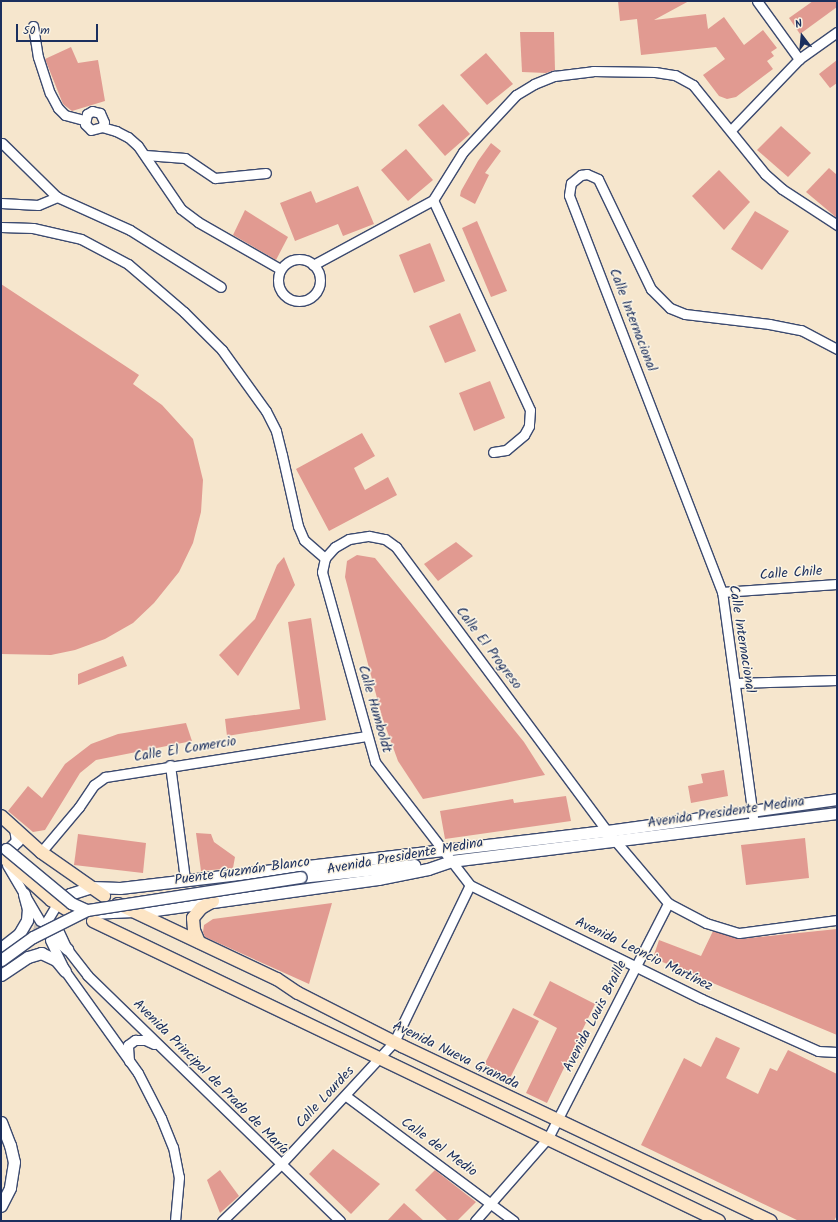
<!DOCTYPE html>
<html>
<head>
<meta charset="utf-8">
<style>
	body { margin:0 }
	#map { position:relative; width:838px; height:1222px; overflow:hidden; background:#f6e6cd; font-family:Kalam,sans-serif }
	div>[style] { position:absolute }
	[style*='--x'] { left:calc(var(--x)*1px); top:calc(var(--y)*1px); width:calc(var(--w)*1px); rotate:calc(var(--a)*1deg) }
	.building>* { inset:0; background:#e19a91 }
	.tertiary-tunnel>* { height:11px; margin-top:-5.5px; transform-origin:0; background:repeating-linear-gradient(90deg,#cac1b7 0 11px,transparent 0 16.5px) }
	.roads { filter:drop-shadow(1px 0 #3c4a6f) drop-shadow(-1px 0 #3c4a6f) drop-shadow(0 1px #3c4a6f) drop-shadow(0 -1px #3c4a6f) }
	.minor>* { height:9px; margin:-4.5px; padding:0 4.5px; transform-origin:4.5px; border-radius:4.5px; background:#fff }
	.minor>.ring { margin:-4.5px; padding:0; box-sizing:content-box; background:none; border:9px solid #fff; border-radius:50% }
	.tertiary>* { height:11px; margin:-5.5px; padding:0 5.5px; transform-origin:5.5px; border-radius:5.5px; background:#fff }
	.secondary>* { height:12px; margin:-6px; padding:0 6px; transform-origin:6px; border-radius:6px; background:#fde5c5 }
	.bridges { filter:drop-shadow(1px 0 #3c4a6f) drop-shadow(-1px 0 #3c4a6f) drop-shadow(0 1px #3c4a6f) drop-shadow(0 -1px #3c4a6f) }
	.tertiary-bridge>* { height:11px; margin:-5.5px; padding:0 5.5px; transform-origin:5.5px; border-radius:5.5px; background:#fff }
	span { translate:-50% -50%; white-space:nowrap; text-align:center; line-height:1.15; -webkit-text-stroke:3px #fcf5e5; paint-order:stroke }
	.street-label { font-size:14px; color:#1b2f5e }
	.frame { position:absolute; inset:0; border:2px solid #1b2f5e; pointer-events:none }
	.north { position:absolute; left:782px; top:16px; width:40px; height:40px; -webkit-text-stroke:3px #fcf5e5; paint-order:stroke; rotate:344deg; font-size:11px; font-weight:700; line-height:16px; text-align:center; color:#1b2f5e }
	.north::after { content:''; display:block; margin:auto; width:14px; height:18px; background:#1b2f5e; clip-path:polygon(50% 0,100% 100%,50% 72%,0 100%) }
	.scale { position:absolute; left:16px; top:24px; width:82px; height:18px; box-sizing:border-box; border:2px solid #1b2f5e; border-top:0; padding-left:5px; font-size:12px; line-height:14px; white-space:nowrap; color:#1b2f5e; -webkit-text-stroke:3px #fcf5e5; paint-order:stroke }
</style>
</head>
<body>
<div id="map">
	<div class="building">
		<i style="clip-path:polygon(618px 1px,689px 1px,654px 20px,706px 14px,708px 29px,724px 17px,744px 45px,763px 30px,777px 48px,771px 52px,774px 56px,767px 61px,773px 69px,736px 97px,727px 99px,719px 96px,703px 75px,725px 59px,716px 47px,641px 55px,637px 19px,620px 21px)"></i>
		<i style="clip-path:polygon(813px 1px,837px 1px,837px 7px,800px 34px,789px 18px)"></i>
		<i style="clip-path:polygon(520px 32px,554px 32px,555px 70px,546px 73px,522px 72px)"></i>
		<i style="clip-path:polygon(71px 47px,78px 63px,98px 60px,105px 101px,72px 111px,63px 104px,45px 59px)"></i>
		<i style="clip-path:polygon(486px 53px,513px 84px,487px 105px,460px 75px)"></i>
		<i style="clip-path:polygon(837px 60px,837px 83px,830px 88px,819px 74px)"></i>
		<i style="clip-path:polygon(443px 104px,470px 134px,445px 156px,418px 125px)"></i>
		<i style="clip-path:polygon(781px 126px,811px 153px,788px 177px,757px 150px)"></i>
		<i style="clip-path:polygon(491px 143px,501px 151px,485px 173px,489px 175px,475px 204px,460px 196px,461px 191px,478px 161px)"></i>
		<i style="clip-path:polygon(406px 149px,433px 180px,408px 201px,381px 170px)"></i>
		<i style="clip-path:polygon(829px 168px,837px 175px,837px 218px,806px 192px)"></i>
		<i style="clip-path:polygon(719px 170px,750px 202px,724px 230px,692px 196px)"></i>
		<i style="clip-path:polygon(358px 186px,374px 224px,343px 236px,338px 224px,295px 241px,280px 203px,311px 191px,316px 203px)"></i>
		<i style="clip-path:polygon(245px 210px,288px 237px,276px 260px,233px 235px)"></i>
		<i style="clip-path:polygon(755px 211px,789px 231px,762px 270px,731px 249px)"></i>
		<i style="clip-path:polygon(477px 221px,507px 291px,491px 297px,462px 228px)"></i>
		<i style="clip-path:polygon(430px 243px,445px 281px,414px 293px,399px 255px)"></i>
		<i style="clip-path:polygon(1px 284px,139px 375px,133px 384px,162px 405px,193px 439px,203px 480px,201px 512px,193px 543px,179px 572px,154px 603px,133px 623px,105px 639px,75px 650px,51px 655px,1px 654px)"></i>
		<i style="clip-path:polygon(460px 313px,476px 351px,445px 363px,429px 326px)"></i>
		<i style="clip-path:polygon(490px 381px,505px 418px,474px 431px,459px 393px)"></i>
		<i style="clip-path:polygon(362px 433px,375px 456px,354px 468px,365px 490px,388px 477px,397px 495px,329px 531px,296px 469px)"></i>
		<i style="clip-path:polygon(456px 542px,473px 556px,438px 581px,424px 564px)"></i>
		<i style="clip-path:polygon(357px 555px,375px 558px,524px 742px,545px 775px,423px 799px,398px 761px,382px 717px,345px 577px,347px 561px)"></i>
		<i style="clip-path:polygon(284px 557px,295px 585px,238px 676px,219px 655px,255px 619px,277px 565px)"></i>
		<i style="clip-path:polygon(311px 618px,326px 720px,227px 736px,225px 719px,300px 709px,288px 622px)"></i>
		<i style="clip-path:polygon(123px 656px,127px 666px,78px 685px,78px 674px)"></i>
		<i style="clip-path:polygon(186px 723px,192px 741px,96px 760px,80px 773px,45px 830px,33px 832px,8px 811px,28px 786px,42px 798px,65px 764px,91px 744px,118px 734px)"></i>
		<i style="clip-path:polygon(724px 770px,728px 796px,691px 803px,688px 786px,703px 783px,701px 774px)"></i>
		<i style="clip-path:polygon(566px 796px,571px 821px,445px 839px,440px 811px,513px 799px,514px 803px)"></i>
		<i style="clip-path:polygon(196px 833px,211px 834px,214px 842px,235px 857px,233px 868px,201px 871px)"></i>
		<i style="clip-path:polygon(78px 834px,146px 843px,143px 873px,74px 865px)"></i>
		<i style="clip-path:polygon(805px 838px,809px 878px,746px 885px,741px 845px)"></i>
		<i style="clip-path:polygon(332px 903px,309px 984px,205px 937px,203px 932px,204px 925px,213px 919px)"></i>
		<i style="clip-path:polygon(837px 929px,837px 1035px,653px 958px,659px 940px,701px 956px,713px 931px,739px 939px)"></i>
		<i style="clip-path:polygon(550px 981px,595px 1004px,547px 1103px,526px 1093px,557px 1028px,533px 1015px)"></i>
		<i style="clip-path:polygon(513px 1008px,539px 1021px,507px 1084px,481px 1071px)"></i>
		<i style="clip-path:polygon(716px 1037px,740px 1048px,726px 1078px,758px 1094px,770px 1068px,777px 1071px,788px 1050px,837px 1074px,837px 1215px,834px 1221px,799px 1221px,641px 1145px,684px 1058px,701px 1067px)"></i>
		<i style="clip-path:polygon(333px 1149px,380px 1184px,351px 1214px,309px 1174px)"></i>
		<i style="clip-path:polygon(220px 1170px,239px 1196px,220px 1213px,207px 1180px)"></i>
		<i style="clip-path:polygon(435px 1170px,476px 1202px,457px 1221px,448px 1221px,415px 1190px)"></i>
		<i style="clip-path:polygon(404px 1203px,424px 1221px,387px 1221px)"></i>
	</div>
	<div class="tertiary-tunnel">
		<i style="--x:19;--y:934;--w:15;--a:-20"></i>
		<i style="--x:33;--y:929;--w:18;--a:16"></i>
	</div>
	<div class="roads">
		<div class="minor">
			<i style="--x:757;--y:1;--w:72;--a:54.1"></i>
			<i style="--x:33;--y:26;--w:31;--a:81"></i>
			<i style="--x:38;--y:57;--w:38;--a:72"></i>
			<i style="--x:50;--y:93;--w:17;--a:62"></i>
			<i style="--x:58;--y:108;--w:10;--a:45"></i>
			<i style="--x:65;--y:115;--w:20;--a:15"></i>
			<i style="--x:102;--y:127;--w:5;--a:-68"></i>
			<i style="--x:104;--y:122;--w:10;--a:-114"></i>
			<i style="--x:100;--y:113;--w:8;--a:-166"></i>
			<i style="--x:92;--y:111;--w:6;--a:149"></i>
			<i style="--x:87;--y:114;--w:10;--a:101"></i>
			<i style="--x:85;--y:124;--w:8;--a:45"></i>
			<i style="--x:91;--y:130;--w:11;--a:-15"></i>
			<i style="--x:102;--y:127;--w:15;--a:16"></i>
			<i style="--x:116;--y:131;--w:13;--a:27"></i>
			<i style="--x:128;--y:137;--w:13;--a:42"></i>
			<i style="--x:138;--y:146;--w:76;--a:55.7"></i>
			<i style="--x:181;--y:209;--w:21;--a:37"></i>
			<i style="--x:198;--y:222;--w:95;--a:29.8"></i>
			<i style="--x:731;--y:130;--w:98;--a:-46.2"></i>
			<i style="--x:799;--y:59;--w:47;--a:-35.4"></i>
			<i style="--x:2;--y:143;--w:77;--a:44.5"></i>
			<i style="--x:57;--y:197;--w:80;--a:24.3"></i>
			<i style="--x:130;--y:230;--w:107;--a:32.1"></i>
			<i style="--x:145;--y:155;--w:40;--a:4.3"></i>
			<i style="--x:185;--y:158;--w:36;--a:34"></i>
			<i style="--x:215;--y:178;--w:51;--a:-5.6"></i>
			<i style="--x:433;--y:200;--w:231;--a:65.2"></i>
			<i style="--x:530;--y:410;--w:16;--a:94"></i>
			<i style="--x:529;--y:426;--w:10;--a:119"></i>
			<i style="--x:524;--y:435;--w:23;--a:140"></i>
			<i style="--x:506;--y:450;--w:13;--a:171"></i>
			<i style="--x:1;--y:203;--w:37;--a:3"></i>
			<i style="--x:38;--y:205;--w:21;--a:-23"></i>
			<i style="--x:1;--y:227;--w:32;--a:2"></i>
			<i style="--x:33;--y:228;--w:49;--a:12.9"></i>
			<i style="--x:81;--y:239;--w:53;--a:28"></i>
			<i style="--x:128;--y:264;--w:74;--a:40.6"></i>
			<i style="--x:184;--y:312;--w:54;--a:45"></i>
			<i style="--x:222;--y:350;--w:75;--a:54.2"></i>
			<i style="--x:266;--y:411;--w:22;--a:63"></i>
			<i style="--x:276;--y:431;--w:25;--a:76"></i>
			<i style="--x:282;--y:455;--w:73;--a:77.3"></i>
			<i style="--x:298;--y:526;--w:15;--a:67"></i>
			<i style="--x:304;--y:540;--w:28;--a:41"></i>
			<i class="ring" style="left:278px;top:259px;width:33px;height:33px"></i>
			<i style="--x:313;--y:265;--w:136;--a:-28.4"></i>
			<i style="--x:433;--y:200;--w:57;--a:-58"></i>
			<i style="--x:463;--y:152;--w:78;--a:-47.1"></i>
			<i style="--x:516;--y:95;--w:21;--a:-31"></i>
			<i style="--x:534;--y:84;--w:22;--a:-22"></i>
			<i style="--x:554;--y:76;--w:39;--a:-7"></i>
			<i style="--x:593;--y:71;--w:62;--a:0.9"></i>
			<i style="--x:655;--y:72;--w:20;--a:9"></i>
			<i style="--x:675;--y:75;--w:21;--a:29"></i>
			<i style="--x:693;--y:85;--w:114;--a:51"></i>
			<i style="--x:765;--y:174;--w:23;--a:41"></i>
			<i style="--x:782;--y:189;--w:66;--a:33.2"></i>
			<i style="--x:325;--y:558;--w:14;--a:102"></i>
			<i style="--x:322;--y:572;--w:197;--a:74.4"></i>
			<i style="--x:375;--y:762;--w:155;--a:52.3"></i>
			<i style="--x:470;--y:885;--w:258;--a:26.2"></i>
			<i style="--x:702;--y:999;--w:127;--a:24.1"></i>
			<i style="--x:818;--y:1051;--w:19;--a:3"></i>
			<i style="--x:325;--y:558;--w:15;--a:-48"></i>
			<i style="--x:335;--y:547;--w:16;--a:-30"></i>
			<i style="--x:349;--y:539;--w:20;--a:-9"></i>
			<i style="--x:369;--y:536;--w:16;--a:11"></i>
			<i style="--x:385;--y:539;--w:14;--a:36"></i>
			<i style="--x:396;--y:547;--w:354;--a:53.4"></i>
			<i style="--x:607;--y:831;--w:94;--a:49.7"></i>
			<i style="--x:668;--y:903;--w:43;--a:27.8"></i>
			<i style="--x:706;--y:923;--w:34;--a:17"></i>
			<i style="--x:739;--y:933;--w:99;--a:-7.6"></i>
			<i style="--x:722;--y:592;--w:115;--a:-4"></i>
			<i style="--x:735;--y:683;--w:102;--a:-1.7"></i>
			<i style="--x:170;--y:765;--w:115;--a:82.5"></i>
			<i style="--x:753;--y:817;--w:227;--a:-97.8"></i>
			<i style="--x:722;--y:592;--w:425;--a:-111.1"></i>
			<i style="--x:569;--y:195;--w:12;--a:-81"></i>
			<i style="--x:571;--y:183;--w:13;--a:-39"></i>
			<i style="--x:581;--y:175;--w:6;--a:-9"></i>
			<i style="--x:587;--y:174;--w:12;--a:24"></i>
			<i style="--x:598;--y:179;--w:122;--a:64.3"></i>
			<i style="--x:651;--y:289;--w:27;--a:45"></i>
			<i style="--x:670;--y:308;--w:16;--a:22"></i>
			<i style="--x:685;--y:314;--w:85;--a:6.8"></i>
			<i style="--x:769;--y:324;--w:33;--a:11"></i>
			<i style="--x:801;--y:330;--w:41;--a:27.8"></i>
			<i style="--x:41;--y:852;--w:59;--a:-49.8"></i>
			<i style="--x:79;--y:807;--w:27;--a:-56"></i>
			<i style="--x:94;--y:785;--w:14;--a:-36"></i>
			<i style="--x:105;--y:777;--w:265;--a:-8.9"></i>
			<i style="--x:7;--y:865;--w:65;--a:59.5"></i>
			<i style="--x:46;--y:932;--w:13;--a:-81"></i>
			<i style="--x:48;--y:919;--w:17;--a:-59"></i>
			<i style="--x:59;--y:932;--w:19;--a:65"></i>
			<i style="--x:67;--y:949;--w:33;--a:52"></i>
			<i style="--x:87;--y:975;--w:353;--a:44.2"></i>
			<i style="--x:50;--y:940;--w:34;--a:64"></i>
			<i style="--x:65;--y:971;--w:125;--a:54.4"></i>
			<i style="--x:138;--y:1073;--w:51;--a:62.9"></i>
			<i style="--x:161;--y:1118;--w:31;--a:68"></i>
			<i style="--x:173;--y:1147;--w:31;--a:79"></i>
			<i style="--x:179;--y:1177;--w:44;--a:95.2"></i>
			<i style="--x:129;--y:1061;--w:16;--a:-94"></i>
			<i style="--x:128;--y:1045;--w:9;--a:-36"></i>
			<i style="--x:135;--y:1040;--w:10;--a:0"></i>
			<i style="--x:145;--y:1040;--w:10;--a:24"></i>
			<i style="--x:346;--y:1096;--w:209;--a:36.7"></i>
			<i style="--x:222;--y:1221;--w:81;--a:-44"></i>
			<i style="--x:280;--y:1165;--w:168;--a:-47.2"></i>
			<i style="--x:394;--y:1042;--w:174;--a:-64.2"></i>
			<i style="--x:475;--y:1221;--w:111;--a:-48.7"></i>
			<i style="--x:548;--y:1138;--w:264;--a:-62.9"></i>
		</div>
		<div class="tertiary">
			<i style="--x:1;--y:851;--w:9;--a:-18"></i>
			<i style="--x:10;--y:848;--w:10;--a:-45"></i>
			<i style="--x:17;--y:841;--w:13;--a:-99"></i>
			<i style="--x:300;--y:877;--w:115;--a:-6"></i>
			<i style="--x:58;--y:903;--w:15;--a:-37"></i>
			<i style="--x:70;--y:894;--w:22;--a:-18"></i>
			<i style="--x:91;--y:887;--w:29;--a:2"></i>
			<i style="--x:120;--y:888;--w:490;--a:-6.7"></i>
			<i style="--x:607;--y:831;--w:232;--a:-7.9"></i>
			<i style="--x:91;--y:913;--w:64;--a:-2.7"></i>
			<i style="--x:155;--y:910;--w:225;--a:-7.9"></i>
			<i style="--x:378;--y:879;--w:51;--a:-11.3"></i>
			<i style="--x:428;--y:869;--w:24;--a:-19"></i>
			<i style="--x:451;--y:861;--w:389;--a:-7.1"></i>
			<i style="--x:52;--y:935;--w:21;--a:43"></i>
			<i style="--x:1;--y:948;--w:23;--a:-38"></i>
			<i style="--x:19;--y:934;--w:16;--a:-60"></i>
			<i style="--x:27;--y:920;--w:11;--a:-85"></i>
			<i style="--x:28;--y:909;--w:16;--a:-105"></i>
			<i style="--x:1;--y:975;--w:32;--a:-34"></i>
			<i style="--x:28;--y:957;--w:14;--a:-17"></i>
			<i style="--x:41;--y:953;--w:17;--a:25"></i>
			<i style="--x:56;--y:960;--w:14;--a:51"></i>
			<i style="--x:1;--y:1122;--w:25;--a:69"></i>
			<i style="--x:10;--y:1145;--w:17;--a:77"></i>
			<i style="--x:14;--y:1162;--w:26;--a:99"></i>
			<i style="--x:10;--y:1188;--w:20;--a:117"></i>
		</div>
		<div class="secondary">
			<i style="--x:1;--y:816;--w:54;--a:42"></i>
			<i style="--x:41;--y:852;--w:77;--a:34.9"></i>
			<i style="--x:1;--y:855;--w:67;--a:42"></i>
			<i style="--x:51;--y:900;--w:26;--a:31"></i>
			<i style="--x:118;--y:904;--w:176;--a:25.3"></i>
			<i style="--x:277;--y:979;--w:25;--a:34"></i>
			<i style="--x:298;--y:993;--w:117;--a:27"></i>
			<i style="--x:402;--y:1046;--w:408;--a:25.4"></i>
			<i style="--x:93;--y:921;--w:694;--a:25.61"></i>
			<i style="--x:199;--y:942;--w:13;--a:-113"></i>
			<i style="--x:194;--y:930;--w:12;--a:-95"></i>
			<i style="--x:193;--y:918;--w:13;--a:-51"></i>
			<i style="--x:201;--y:908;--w:14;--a:-30"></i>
		</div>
	</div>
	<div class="bridges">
		<div class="tertiary-bridge">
			<i style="--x:6;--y:849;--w:85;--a:39.7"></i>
			<i style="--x:71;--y:903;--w:17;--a:24"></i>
			<i style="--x:1;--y:960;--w:39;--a:-36"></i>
			<i style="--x:33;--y:937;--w:60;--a:-26.6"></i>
			<i style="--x:87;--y:910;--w:216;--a:-8.8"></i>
		</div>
	</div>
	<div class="street-label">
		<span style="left:633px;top:320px;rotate:69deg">Calle Internacional</span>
		<span style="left:791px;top:573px;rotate:-4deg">Calle Chile</span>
		<span style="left:742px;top:639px;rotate:81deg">Calle Internacional</span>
		<span style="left:489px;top:648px;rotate:53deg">Calle El Progreso</span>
		<span style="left:375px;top:709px;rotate:74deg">Calle Humboldt</span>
		<span style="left:185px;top:749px;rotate:-9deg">Calle El Comercio</span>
		<span style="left:726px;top:812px;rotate:-8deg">Avenida Presidente Medina</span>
		<span style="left:405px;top:856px;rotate:-10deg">Avenida Presidente Medina</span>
		<span style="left:242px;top:871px;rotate:-8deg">Puente Guzmán Blanco</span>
		<span style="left:644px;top:954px;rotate:26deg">Avenida Leoncio Martínez</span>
		<span style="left:595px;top:1016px;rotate:-63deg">Avenida Louis Braille</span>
		<span style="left:456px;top:1055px;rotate:26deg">Avenida Nueva Granada</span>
		<span style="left:211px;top:1077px;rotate:45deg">Avenida Principal de Prado de María</span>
		<span style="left:325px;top:1097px;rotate:-47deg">Calle Lourdes</span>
		<span style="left:439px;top:1147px;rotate:36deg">Calle del Medio</span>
	</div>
	<div class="frame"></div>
	<div class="north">N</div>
	<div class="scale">50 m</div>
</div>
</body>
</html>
